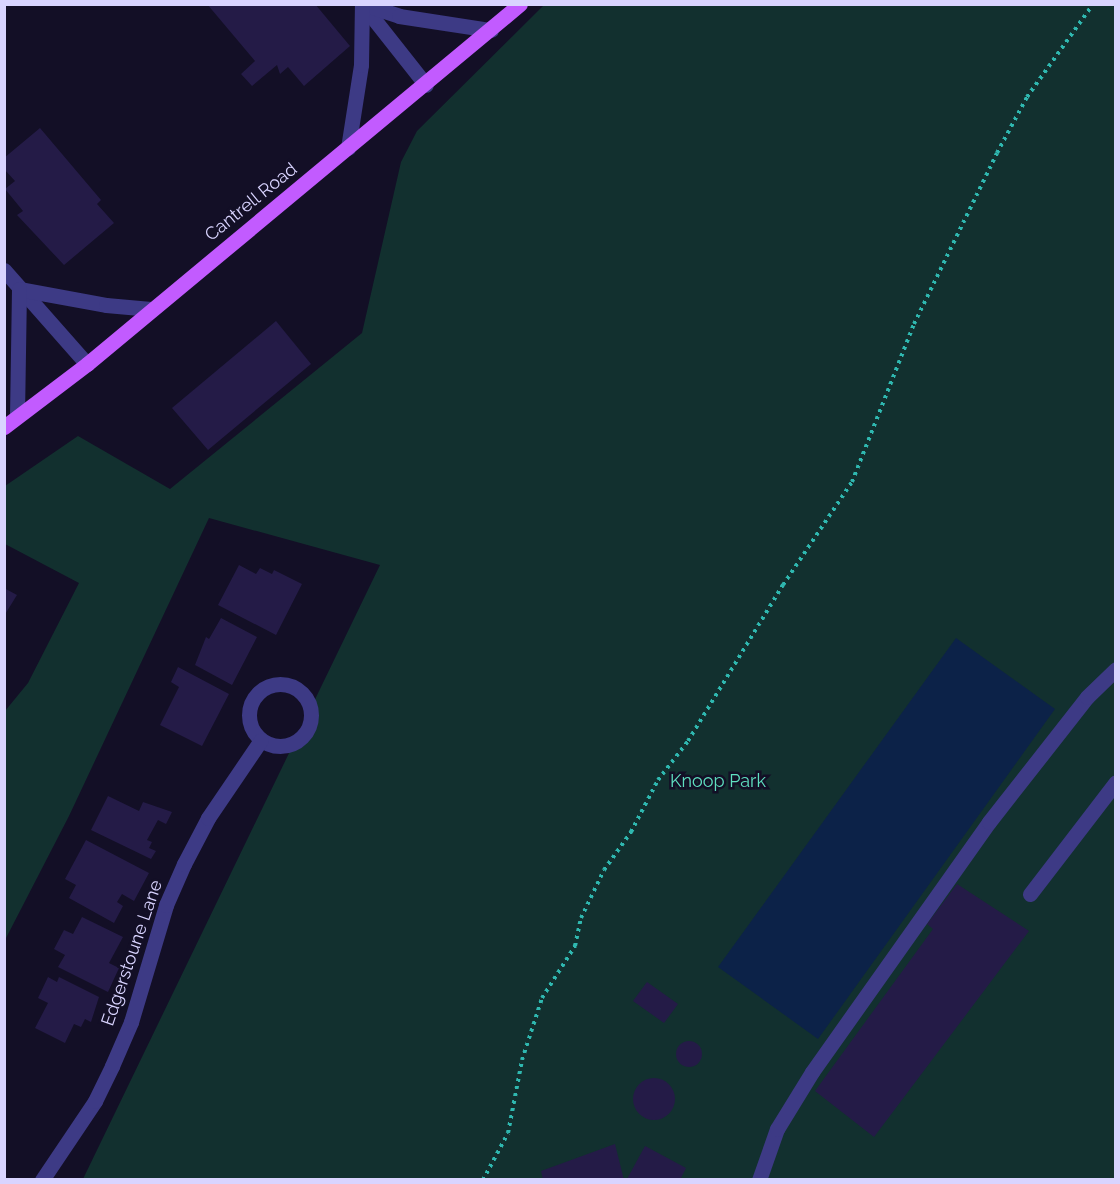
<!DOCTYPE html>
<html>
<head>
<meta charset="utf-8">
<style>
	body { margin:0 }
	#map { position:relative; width:1120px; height:1184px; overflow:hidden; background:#130f26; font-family:Raleway,sans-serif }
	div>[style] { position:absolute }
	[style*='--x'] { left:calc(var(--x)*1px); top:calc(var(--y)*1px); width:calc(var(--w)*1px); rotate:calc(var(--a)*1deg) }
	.green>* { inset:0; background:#12302f }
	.water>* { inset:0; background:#0c2248 }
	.building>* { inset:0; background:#241b47 }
	.round { border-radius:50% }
	.path>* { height:4px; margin-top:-2px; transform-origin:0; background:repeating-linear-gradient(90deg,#2fb8b0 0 3px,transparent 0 7.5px) }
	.minor>* { height:15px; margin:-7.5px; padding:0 7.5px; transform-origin:7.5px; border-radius:7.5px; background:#3d3a85 }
	.minor>.ring { margin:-7.5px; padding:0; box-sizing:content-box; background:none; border:15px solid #3d3a85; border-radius:50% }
	.major>* { height:15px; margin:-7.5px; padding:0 7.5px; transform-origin:7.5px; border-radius:7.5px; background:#c25bff }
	span { translate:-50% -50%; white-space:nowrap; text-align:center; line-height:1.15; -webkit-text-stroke:5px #130f26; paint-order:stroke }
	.street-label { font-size:18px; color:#d9d4ff }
	.park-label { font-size:18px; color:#5fe0c0 }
	.frame { position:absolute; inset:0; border:6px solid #d9d4ff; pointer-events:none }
</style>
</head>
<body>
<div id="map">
	<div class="green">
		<i style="clip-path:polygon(544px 5px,1115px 5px,1115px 1179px,83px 1179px,380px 565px,209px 518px,69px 816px,5px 940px,5px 711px,28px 683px,79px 583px,5px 544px,5px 486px,78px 436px,170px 489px,362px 333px,401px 162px,417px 131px)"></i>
	</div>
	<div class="water">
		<i style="clip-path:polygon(956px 638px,1055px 709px,818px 1039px,718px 967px)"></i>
	</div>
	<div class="building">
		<i style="clip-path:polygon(207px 4px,315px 4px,350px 46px,304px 86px,288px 67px,280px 74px,277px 65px,252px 86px,241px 74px,255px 61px)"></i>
		<i style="clip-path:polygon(40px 128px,101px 200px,97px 204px,114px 223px,64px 265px,17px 215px,23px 211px,5px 189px,15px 181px,4px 169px,4px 158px)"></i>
		<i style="clip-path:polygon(276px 321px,311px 364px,208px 450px,172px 408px)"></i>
		<i style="clip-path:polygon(239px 565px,256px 574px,260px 568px,272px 574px,274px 570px,302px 584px,276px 635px,218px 605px)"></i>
		<i style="clip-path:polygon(4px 588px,17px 595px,4px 616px)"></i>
		<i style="clip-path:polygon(221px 618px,257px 637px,232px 685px,195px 665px,206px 637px,209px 639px)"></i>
		<i style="clip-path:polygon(178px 667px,229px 694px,202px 746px,160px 725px,179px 687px,171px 682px)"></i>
		<i style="clip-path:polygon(108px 796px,139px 811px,143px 802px,172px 812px,166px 824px,158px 820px,147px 840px,152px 842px,149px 848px,156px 851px,151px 859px,91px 830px)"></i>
		<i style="clip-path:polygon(86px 840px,149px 873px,134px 901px,122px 894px,117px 902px,123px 906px,114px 923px,69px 898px,76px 885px,65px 879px)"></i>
		<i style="clip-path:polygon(957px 884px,1029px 931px,874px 1137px,815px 1091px,933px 929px,927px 924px)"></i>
		<i style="clip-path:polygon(82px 917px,123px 937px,109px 963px,119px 968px,108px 992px,58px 967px,65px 955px,54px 949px,64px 930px,73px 934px)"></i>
		<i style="clip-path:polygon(48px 977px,57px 982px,59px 977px,99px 997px,91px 1022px,85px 1019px,81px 1027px,74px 1024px,65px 1043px,35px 1028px,48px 1003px,38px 998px)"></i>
		<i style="clip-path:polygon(647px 982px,678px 1004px,664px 1023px,633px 1001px)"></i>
		<i class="round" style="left:676px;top:1041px;width:26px;height:26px"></i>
		<i class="round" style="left:633px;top:1078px;width:42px;height:42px"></i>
		<i style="clip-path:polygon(615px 1144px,624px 1180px,543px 1180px,541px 1171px)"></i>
		<i style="clip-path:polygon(645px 1146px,686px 1168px,680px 1180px,627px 1179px)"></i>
	</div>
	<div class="path">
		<i style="--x:483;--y:1180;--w:53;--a:-62"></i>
		<i style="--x:508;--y:1133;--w:74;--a:-79.1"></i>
		<i style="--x:522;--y:1060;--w:65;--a:-72.1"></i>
		<i style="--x:542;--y:998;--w:62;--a:-57.6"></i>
		<i style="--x:575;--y:946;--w:29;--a:-78"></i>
		<i style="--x:581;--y:918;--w:53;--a:-64.4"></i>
		<i style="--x:604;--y:870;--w:47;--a:-54.6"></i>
		<i style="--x:631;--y:832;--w:59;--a:-62.6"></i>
		<i style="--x:658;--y:780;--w:49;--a:-52.4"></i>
		<i style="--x:688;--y:741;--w:183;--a:-58.7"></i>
		<i style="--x:783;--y:585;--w:124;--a:-56.2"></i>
		<i style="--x:852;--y:482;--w:170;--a:-68.6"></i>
		<i style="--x:914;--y:324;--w:190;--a:-64.1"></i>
		<i style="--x:997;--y:153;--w:64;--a:-61.8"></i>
		<i style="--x:1027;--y:97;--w:114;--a:-54.6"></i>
	</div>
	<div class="minor">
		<i style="--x:362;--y:4;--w:103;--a:51.7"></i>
		<i style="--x:363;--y:4;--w:38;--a:18"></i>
		<i style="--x:399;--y:16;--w:93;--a:8.7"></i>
		<i style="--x:348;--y:148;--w:84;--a:-81.1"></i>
		<i style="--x:361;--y:65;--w:61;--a:-89.1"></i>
		<i style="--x:4;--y:270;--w:125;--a:48.6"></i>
		<i style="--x:19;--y:289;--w:88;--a:10.4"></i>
		<i style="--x:106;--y:305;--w:45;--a:5.1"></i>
		<i style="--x:17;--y:416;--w:127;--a:-89.1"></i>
		<i class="ring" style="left:249px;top:684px;width:47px;height:47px"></i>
		<i style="--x:1030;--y:894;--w:141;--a:-52.5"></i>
		<i style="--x:42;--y:1180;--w:95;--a:-56.1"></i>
		<i style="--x:95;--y:1101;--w:39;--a:-64"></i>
		<i style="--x:112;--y:1066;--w:48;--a:-66.6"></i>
		<i style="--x:131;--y:1022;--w:122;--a:-73.3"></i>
		<i style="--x:166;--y:905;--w:45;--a:-66.3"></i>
		<i style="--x:184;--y:864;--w:52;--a:-62.4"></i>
		<i style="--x:208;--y:818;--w:94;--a:-55.8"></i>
		<i style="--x:759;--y:1180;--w:54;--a:-70.6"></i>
		<i style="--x:777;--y:1129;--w:67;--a:-58.4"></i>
		<i style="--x:812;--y:1072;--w:306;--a:-54.7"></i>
		<i style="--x:989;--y:822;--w:159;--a:-51.9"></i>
		<i style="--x:1087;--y:697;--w:40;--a:-44"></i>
	</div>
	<div class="major">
		<i style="--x:4;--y:427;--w:104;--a:-37.2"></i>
		<i style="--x:87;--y:364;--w:563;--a:-39.74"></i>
	</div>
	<div class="street-label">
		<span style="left:251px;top:202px;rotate:-39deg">Cantrell Road</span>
		<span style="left:132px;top:953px;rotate:-71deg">Edgerstoune Lane</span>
	</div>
	<div class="park-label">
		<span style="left:718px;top:781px">Knoop Park</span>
	</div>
	<div class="frame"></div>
</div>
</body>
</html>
